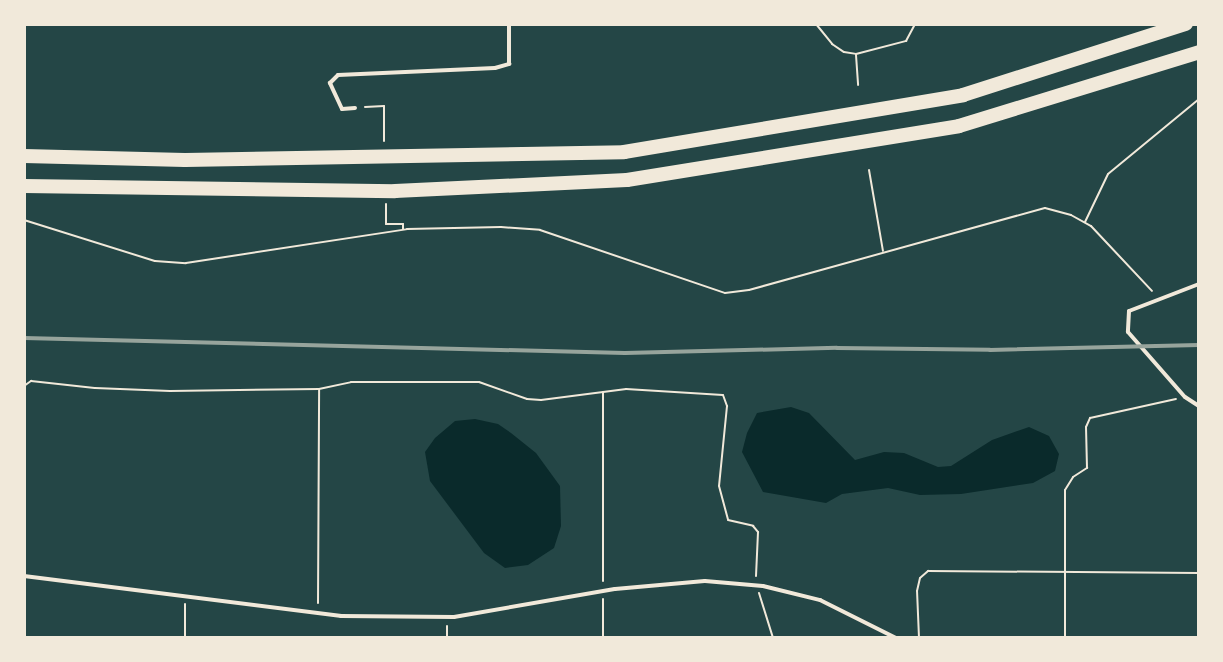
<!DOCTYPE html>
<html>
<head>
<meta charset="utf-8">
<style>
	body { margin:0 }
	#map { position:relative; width:1223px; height:662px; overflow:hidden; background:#0f3d3e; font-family:"IBM Plex Sans",sans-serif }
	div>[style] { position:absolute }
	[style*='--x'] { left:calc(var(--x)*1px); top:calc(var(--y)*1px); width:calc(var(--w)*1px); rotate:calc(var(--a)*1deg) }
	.green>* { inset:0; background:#244646 }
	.water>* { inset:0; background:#0a2a2b }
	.path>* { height:2px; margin:-1px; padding:0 1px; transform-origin:1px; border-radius:1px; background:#f1e9da }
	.service>* { height:4px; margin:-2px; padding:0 2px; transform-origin:2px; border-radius:2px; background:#f1e9da }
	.motorway>* { height:14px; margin:-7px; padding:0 7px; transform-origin:7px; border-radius:7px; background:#f1e9da }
	.rail>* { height:4px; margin:-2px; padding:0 2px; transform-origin:2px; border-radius:2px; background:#97a49c }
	span { translate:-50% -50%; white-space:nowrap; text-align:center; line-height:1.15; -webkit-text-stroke:8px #f1e9da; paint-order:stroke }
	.frame { position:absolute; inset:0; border:26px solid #f1e9da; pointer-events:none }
</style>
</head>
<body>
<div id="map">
	<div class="green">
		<i style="clip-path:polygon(24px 24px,1199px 24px,1199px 638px,24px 638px)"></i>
	</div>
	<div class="water">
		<i style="clip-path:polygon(791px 407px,809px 413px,855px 460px,884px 452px,904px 453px,938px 467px,951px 466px,992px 440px,1029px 427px,1049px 436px,1059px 454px,1055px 471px,1033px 483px,961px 494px,920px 495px,888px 488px,842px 494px,826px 503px,763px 492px,742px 452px,747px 433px,757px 413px)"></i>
		<i style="clip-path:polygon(475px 419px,498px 424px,511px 433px,536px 453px,560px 486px,561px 526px,554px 548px,528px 565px,505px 568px,484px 553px,430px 481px,425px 452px,435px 438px,455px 421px)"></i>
	</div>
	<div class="path">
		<i style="--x:816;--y:24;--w:26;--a:51"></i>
		<i style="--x:832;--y:44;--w:14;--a:34"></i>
		<i style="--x:844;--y:52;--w:12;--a:9"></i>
		<i style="--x:856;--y:54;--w:52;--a:-14.6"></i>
		<i style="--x:906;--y:41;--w:19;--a:-62"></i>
		<i style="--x:856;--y:55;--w:30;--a:86"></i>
		<i style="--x:365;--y:107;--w:19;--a:-3"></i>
		<i style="--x:384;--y:106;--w:35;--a:90"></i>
		<i style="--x:869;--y:170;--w:82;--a:80.2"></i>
		<i style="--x:386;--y:204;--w:20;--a:90"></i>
		<i style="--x:386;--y:224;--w:17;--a:0"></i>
		<i style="--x:403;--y:224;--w:5;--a:90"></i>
		<i style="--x:24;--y:220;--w:137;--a:17.4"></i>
		<i style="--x:155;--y:261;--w:31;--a:4"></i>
		<i style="--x:186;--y:263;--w:224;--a:-8.7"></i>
		<i style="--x:407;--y:229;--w:94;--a:-1.2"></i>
		<i style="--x:501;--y:227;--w:39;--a:4"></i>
		<i style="--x:540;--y:230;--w:195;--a:18.8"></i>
		<i style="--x:725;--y:293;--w:24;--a:-7"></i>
		<i style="--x:749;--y:290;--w:307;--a:-15.5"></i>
		<i style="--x:1045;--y:208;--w:27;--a:15"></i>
		<i style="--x:1071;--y:215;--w:23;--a:29"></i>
		<i style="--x:1091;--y:226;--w:89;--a:46.8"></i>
		<i style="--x:1085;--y:222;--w:53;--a:-64.4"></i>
		<i style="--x:1108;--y:174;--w:118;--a:-39.5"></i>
		<i style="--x:24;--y:386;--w:9;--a:-36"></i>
		<i style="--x:31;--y:381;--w:64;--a:6.2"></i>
		<i style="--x:95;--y:388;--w:75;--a:2.3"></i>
		<i style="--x:170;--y:391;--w:149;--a:-0.8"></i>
		<i style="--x:319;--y:389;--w:33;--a:-12"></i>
		<i style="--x:351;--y:382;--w:128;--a:0"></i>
		<i style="--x:479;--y:382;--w:51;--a:19.5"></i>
		<i style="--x:527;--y:399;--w:14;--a:4"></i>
		<i style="--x:541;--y:400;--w:86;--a:-7.4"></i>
		<i style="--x:626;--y:389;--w:97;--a:3.5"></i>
		<i style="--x:723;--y:395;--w:12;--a:70"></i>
		<i style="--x:727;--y:406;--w:80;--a:95.7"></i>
		<i style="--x:719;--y:486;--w:35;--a:75"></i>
		<i style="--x:728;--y:520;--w:26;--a:13"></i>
		<i style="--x:753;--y:526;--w:8;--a:50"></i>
		<i style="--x:758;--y:532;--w:44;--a:92.6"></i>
		<i style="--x:603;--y:392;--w:189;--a:90"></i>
		<i style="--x:759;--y:593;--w:47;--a:72.7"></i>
		<i style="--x:603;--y:599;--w:39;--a:90"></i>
		<i style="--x:318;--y:603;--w:213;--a:-89.7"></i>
		<i style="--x:185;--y:638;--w:34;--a:-90"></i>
		<i style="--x:447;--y:638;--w:12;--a:-90"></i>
		<i style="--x:919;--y:638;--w:47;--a:-92.4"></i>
		<i style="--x:917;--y:591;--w:13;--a:-77"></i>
		<i style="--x:920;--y:578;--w:11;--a:-41"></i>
		<i style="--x:928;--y:571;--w:271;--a:0.4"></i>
		<i style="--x:1065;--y:638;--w:148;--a:-90"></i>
		<i style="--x:1065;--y:490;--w:15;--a:-58"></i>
		<i style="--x:1073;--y:477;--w:17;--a:-33"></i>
		<i style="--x:1087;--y:468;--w:41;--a:-91.4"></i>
		<i style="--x:1086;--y:427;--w:10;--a:-66"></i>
		<i style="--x:1090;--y:418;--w:88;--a:-12.5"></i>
	</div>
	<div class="service">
		<i style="--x:355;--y:108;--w:13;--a:176"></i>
		<i style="--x:342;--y:109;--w:29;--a:-115"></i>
		<i style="--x:330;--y:83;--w:11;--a:-45"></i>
		<i style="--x:338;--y:75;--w:157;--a:-2.6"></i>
		<i style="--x:495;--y:68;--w:15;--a:-16"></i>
		<i style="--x:509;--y:64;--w:40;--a:-90"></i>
		<i style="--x:1199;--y:284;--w:75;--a:158.9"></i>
		<i style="--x:1129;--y:311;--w:21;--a:93"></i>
		<i style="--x:1128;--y:332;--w:86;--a:48.8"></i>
		<i style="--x:1185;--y:397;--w:17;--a:33"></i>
		<i style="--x:24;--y:576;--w:320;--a:7.2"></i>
		<i style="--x:341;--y:616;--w:113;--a:0.5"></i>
		<i style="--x:454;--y:617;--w:163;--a:-9.9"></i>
		<i style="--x:615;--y:589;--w:90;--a:-5.1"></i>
		<i style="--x:705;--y:581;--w:58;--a:4.9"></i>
		<i style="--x:763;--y:586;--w:59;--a:13.8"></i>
		<i style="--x:820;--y:600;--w:85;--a:26.6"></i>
	</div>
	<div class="motorway">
		<i style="--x:24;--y:156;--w:161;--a:1.4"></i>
		<i style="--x:185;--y:160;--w:439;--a:-1"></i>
		<i style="--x:624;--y:152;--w:344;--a:-9.5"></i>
		<i style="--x:963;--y:95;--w:234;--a:-17.7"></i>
		<i style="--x:24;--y:186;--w:371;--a:0.8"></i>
		<i style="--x:395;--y:191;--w:232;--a:-2.7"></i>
		<i style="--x:627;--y:180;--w:336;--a:-9.2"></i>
		<i style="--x:959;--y:126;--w:251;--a:-17.1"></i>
	</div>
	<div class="rail">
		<i style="--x:24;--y:338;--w:601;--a:1.43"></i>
		<i style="--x:625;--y:353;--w:212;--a:-1.4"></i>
		<i style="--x:837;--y:348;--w:153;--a:0.7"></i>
		<i style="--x:990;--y:350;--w:209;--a:-1.4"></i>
	</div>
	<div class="frame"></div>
</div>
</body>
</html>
